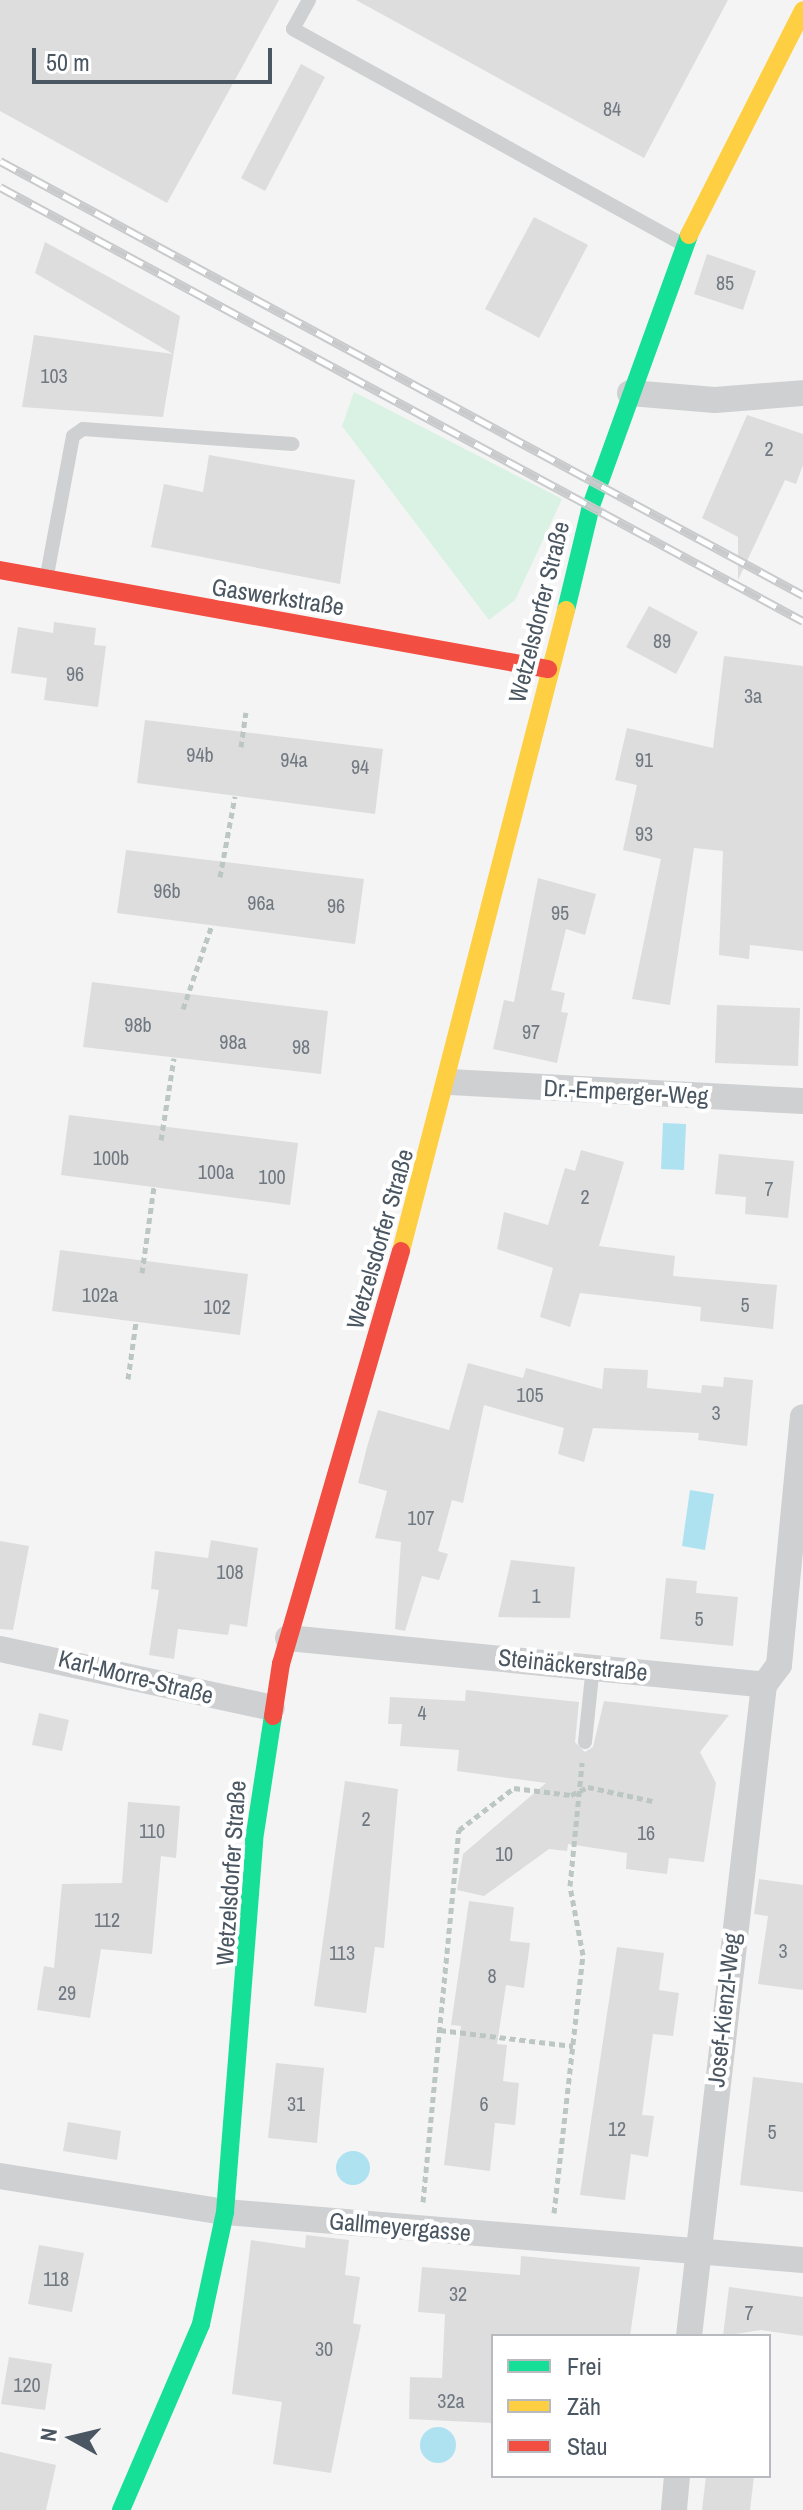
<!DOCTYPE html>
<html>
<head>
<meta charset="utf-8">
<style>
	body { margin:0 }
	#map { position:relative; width:803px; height:2510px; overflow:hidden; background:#f4f4f4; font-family:"Archivo Narrow",sans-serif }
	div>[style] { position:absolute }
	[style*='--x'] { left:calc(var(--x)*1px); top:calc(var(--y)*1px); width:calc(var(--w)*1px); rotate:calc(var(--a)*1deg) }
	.green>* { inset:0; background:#d9f2e3 }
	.water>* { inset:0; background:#aee2f0 }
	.round { border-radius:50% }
	.building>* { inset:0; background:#ddddde }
	.path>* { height:5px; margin-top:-2.5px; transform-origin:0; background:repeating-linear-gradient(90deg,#bcc7c4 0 6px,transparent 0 10px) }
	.lane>* { height:14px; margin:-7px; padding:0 7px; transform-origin:7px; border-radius:7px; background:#ced0d2 }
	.street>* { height:26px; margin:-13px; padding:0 13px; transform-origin:13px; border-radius:13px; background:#ced0d2 }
	.fast>* { height:18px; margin:-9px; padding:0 9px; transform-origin:9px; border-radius:9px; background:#16e098 }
	.slow>* { height:18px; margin:-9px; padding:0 9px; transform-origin:9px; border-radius:9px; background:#ffcf43 }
	.jam>* { height:18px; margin:-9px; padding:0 9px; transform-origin:9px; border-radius:9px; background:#f24e42 }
	.rail>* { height:9px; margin-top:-4.5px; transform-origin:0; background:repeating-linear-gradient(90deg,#fff 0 18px,#c9cacc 0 36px); box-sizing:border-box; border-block:2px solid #c9cacc }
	span { translate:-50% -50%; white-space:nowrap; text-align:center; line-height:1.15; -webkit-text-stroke:8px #fff; paint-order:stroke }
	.number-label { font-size:20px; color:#707881 }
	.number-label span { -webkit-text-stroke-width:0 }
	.street-label { font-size:24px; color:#4a5661 }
	.legend { position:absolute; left:491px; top:2334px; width:280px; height:144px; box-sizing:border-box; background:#fff; border:2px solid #b7bbc0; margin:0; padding:10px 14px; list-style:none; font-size:24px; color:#4a5661 }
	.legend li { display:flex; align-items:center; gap:16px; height:40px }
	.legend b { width:40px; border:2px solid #b7bbc0 }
	.north { position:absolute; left:32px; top:2398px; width:80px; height:80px; -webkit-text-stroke:6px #fff; paint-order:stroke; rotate:278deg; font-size:22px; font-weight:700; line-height:32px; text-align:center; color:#4a5661 }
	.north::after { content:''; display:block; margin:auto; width:28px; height:36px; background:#4a5661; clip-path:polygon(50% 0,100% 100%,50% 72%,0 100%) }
	.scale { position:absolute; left:32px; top:48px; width:240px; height:36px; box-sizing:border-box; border:4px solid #4a5661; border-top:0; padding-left:10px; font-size:24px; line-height:28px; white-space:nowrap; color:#4a5661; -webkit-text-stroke:6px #fff; paint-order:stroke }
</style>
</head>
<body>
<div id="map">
	<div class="green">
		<i style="clip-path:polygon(354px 392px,562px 499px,515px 600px,489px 620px,342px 426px)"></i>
	</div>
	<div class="water">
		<i style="clip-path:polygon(663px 1123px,686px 1124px,684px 1170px,661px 1169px)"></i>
		<i style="clip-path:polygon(690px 1490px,714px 1494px,705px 1550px,682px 1546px)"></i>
		<i class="round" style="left:336px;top:2151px;width:34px;height:34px"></i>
		<i class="round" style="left:420px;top:2427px;width:36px;height:36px"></i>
	</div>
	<div class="building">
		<i style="clip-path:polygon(0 0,279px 0,167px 203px,0 111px)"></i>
		<i style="clip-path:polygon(356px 0,728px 0,644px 158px)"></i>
		<i style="clip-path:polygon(301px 64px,325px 77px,265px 191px,241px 178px)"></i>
		<i style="clip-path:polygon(534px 217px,588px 245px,539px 338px,485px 309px)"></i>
		<i style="clip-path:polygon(45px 242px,180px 316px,163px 417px,22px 407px,34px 335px,173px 354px,35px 273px)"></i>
		<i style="clip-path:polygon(707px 254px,756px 271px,743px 310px,694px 294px)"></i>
		<i style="clip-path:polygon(747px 415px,803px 434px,803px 465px,796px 484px,785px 480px,738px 580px,738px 537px,702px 518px)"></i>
		<i style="clip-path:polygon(209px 455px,355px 480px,340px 584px,151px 547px,164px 484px,203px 492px)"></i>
		<i style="clip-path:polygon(649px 606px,698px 632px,676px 674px,626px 647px)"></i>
		<i style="clip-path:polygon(54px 622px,96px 628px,94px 645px,106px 646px,98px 707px,44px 700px,47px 678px,11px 673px,18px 627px,53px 633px)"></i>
		<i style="clip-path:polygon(724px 656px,803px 666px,803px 951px,750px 945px,749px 959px,719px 955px,723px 851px,694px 848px,670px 1005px,632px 999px,661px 859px,623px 850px,637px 785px,615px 780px,627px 728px,713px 748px)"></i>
		<i style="clip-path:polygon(145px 720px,383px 749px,375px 814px,137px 783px)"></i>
		<i style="clip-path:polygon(126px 850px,364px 879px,355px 944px,117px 913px)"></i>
		<i style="clip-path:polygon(538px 878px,596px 894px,585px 935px,566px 929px,551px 990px,565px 993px,561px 1012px,568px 1013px,557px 1063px,493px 1049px,504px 1000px,514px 1002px)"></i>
		<i style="clip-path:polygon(92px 982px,328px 1011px,321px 1074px,83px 1047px)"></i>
		<i style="clip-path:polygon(717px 1005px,800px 1008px,798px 1066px,715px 1063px)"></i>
		<i style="clip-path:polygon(69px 1115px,298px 1143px,290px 1205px,61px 1175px)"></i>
		<i style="clip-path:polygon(581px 1150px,624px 1162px,599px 1246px,675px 1256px,673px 1276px,777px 1285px,773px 1329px,700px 1321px,701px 1307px,580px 1293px,570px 1327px,540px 1317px,553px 1268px,497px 1249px,504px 1212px,548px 1225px,565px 1168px,575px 1171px)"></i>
		<i style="clip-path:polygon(719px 1154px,794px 1161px,788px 1218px,745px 1214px,746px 1197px,715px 1194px)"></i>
		<i style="clip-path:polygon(60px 1250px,248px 1274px,240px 1335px,52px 1311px)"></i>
		<i style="clip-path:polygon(468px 1363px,523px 1378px,526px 1368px,602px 1389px,604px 1368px,648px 1370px,647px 1388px,701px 1393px,702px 1385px,723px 1387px,724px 1377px,753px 1380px,747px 1446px,698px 1440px,699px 1433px,593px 1428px,584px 1462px,558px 1454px,564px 1428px,484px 1405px,463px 1503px,452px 1500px,438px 1551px,448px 1554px,439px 1580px,422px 1576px,405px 1631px,395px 1629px,401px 1542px,375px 1538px,387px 1491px,358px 1483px,367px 1447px,378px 1410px,449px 1430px)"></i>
		<i style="clip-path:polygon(211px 1540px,258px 1548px,247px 1627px,230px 1624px,228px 1635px,178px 1629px,174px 1659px,149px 1655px,159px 1590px,151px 1589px,155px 1551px,208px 1558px)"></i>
		<i style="clip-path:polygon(0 1541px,29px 1546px,13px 1630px,0 1629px)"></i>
		<i style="clip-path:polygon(511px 1560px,575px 1567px,570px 1618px,498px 1617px)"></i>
		<i style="clip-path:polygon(666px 1578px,697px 1581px,696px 1593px,738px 1597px,733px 1646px,660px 1639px)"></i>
		<i style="clip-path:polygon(466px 1690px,579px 1702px,575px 1742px,585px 1752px,593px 1747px,604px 1701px,729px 1715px,700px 1752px,716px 1783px,704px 1862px,669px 1858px,667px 1874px,626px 1869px,627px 1853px,568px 1844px,567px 1851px,549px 1849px,484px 1896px,457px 1890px,463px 1854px,546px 1783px,457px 1771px,459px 1750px,400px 1746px,402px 1724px,388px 1724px,390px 1697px,465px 1701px)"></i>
		<i style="clip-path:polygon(39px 1713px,69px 1720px,62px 1751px,32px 1745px)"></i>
		<i style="clip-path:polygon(345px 1781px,398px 1789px,384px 1948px,375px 1947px,366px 2013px,314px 2006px)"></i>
		<i style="clip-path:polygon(128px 1802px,180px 1806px,176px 1858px,161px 1856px,152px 1954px,101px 1949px,90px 2018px,37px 2010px,44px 1966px,54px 1968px,62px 1884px,122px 1883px)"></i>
		<i style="clip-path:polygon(759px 1879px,803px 1885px,803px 1990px,758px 1984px,768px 1916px,754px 1914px)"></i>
		<i style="clip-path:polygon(469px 1901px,514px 1907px,510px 1941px,530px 1943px,524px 1988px,506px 1985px,497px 2044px,507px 2045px,503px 2081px,519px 2083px,515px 2125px,495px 2123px,490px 2171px,444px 2165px,461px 2026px,451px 2025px)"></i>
		<i style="clip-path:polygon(617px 1947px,664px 1953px,659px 1990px,679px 1993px,673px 2036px,653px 2034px,642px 2115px,654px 2116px,648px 2157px,631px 2154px,625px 2200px,580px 2195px)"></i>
		<i style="clip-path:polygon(276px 2063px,324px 2068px,317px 2143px,268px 2138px)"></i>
		<i style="clip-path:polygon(753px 2077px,803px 2083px,803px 2192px,740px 2185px)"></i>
		<i style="clip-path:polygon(68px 2122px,121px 2131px,117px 2160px,63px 2151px)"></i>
		<i style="clip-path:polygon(306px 2235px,349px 2240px,345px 2275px,360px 2277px,353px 2323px,361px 2325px,331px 2473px,273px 2464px,282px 2402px,232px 2394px,251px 2240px,305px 2248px)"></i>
		<i style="clip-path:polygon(39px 2245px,84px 2253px,72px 2312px,28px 2304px)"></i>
		<i style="clip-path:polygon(521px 2256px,640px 2267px,630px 2336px,493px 2336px,493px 2423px,409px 2419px,410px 2377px,442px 2378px,445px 2314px,418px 2312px,422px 2267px,520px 2275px)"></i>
		<i style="clip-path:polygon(729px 2287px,803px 2297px,803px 2336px,761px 2330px,723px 2336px)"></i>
		<i style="clip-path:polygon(9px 2357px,52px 2364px,45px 2410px,1px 2404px)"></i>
		<i style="clip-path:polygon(0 2452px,56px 2465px,46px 2510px,0 2510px)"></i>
		<i style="clip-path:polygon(706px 2476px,754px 2476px,750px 2510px,702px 2510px)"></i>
	</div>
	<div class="path">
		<i style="--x:241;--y:747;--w:35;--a:-82"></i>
		<i style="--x:220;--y:877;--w:82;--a:-79.5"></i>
		<i style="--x:183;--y:1009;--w:89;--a:-71"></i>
		<i style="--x:161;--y:1140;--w:83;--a:-81"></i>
		<i style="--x:142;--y:1273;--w:87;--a:-82.1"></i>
		<i style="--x:128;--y:1379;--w:58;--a:-82"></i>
		<i style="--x:440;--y:2030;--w:134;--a:6.9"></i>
		<i style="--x:423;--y:2202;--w:374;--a:-84.5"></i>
		<i style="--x:459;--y:1830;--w:69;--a:-37.4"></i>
		<i style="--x:514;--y:1788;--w:57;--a:7"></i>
		<i style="--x:571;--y:1795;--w:19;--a:-25"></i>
		<i style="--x:588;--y:1787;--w:66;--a:12.2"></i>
		<i style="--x:554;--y:2213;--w:260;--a:-83.6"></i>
		<i style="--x:583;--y:1955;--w:70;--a:-100.7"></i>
		<i style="--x:570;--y:1886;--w:124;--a:-84.4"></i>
	</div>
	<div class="lane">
		<i style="--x:309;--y:0;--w:33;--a:119"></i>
		<i style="--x:293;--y:29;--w:447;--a:28.9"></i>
		<i style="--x:47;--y:575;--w:141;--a:-79.4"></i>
		<i style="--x:73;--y:436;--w:12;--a:-35"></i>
		<i style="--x:83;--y:429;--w:210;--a:4.1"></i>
		<i style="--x:585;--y:1742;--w:76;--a:-84"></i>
	</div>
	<div class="street">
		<i style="--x:630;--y:393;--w:85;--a:4.7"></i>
		<i style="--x:715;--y:400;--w:88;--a:-4.5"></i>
		<i style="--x:450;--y:1082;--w:354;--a:3.1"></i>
		<i style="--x:288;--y:1638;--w:478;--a:5.6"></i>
		<i style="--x:764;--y:1685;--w:25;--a:-53"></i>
		<i style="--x:779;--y:1665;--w:249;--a:-84.5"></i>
		<i style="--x:0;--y:1649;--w:278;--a:12.2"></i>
		<i style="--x:0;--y:2176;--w:228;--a:9.1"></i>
		<i style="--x:225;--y:2212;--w:580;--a:4.75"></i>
		<i style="--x:689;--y:2336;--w:655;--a:-83.43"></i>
		<i style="--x:674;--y:2510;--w:34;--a:-85"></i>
	</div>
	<div class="fast">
		<i style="--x:566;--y:610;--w:107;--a:-76.5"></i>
		<i style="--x:591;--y:506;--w:288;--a:-70.1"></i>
		<i style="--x:121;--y:2510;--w:202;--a:-66.7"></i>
		<i style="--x:201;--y:2324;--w:115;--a:-77.9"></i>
		<i style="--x:225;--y:2212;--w:373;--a:-85.5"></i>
		<i style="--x:254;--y:1840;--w:125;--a:-81.3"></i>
	</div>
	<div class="slow">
		<i style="--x:689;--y:235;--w:252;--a:-63.1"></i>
		<i style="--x:401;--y:1251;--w:662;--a:-75.56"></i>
	</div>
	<div class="jam">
		<i style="--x:0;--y:570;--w:557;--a:10.24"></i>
		<i style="--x:273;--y:1716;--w:53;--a:-81.3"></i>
		<i style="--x:281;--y:1664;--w:430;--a:-73.8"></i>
	</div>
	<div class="rail">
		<i style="--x:0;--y:161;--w:913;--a:28.39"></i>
		<i style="--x:0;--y:187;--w:913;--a:28.39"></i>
	</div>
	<div class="number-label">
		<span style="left:612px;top:108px">84</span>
		<span style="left:725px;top:282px">85</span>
		<span style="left:54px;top:375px">103</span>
		<span style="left:769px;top:448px">2</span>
		<span style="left:662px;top:640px">89</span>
		<span style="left:75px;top:673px">96</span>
		<span style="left:753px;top:695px">3a</span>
		<span style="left:200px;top:754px">94b</span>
		<span style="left:294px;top:759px">94a</span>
		<span style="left:644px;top:759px">91</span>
		<span style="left:360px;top:766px">94</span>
		<span style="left:644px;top:833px">93</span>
		<span style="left:167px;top:890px">96b</span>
		<span style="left:261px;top:902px">96a</span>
		<span style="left:336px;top:905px">96</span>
		<span style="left:560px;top:912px">95</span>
		<span style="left:138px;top:1024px">98b</span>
		<span style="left:531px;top:1031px">97</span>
		<span style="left:233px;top:1041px">98a</span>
		<span style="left:301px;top:1046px">98</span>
		<span style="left:111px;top:1157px">100b</span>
		<span style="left:216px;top:1171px">100a</span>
		<span style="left:272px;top:1176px">100</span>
		<span style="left:769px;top:1188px">7</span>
		<span style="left:585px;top:1196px">2</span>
		<span style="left:100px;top:1294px">102a</span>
		<span style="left:745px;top:1304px">5</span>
		<span style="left:217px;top:1306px">102</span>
		<span style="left:530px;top:1394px">105</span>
		<span style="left:716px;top:1412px">3</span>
		<span style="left:421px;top:1517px">107</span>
		<span style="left:230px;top:1571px">108</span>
		<span style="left:536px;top:1595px">1</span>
		<span style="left:699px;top:1618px">5</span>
		<span style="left:422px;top:1712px">4</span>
		<span style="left:366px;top:1818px">2</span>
		<span style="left:152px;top:1830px">110</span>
		<span style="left:646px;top:1832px">16</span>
		<span style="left:504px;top:1853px">10</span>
		<span style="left:107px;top:1919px">112</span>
		<span style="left:783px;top:1950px">3</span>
		<span style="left:342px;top:1952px">113</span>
		<span style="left:492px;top:1975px">8</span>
		<span style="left:67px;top:1992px">29</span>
		<span style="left:296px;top:2103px">31</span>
		<span style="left:484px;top:2103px">6</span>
		<span style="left:617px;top:2128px">12</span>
		<span style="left:772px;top:2131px">5</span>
		<span style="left:56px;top:2278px">118</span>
		<span style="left:458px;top:2293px">32</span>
		<span style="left:749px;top:2312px">7</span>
		<span style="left:324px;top:2348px">30</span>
		<span style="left:27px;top:2384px">120</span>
		<span style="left:451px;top:2400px">32a</span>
	</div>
	<div class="street-label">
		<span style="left:278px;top:597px;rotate:9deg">Gaswerkstraße</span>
		<span style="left:539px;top:612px;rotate:-76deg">Wetzelsdorfer Straße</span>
		<span style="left:626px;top:1092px;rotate:3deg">Dr.-Emperger-Weg</span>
		<span style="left:380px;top:1239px;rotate:-74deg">Wetzelsdorfer Straße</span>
		<span style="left:573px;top:1665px;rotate:6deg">Steinäckerstraße</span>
		<span style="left:136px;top:1677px;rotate:14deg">Karl-Morre-Straße</span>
		<span style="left:231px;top:1873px;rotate:-86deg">Wetzelsdorfer Straße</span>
		<span style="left:724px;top:2010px;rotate:-84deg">Josef-Kienzl-Weg</span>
		<span style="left:400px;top:2227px;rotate:5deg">Gallmeyergasse</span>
	</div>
	<ul class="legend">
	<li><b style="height:10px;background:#16e098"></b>Frei</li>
	<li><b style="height:10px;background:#ffcf43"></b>Zäh</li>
	<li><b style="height:10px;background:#f24e42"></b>Stau</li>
	</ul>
	<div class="north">N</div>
	<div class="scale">50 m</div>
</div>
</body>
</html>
